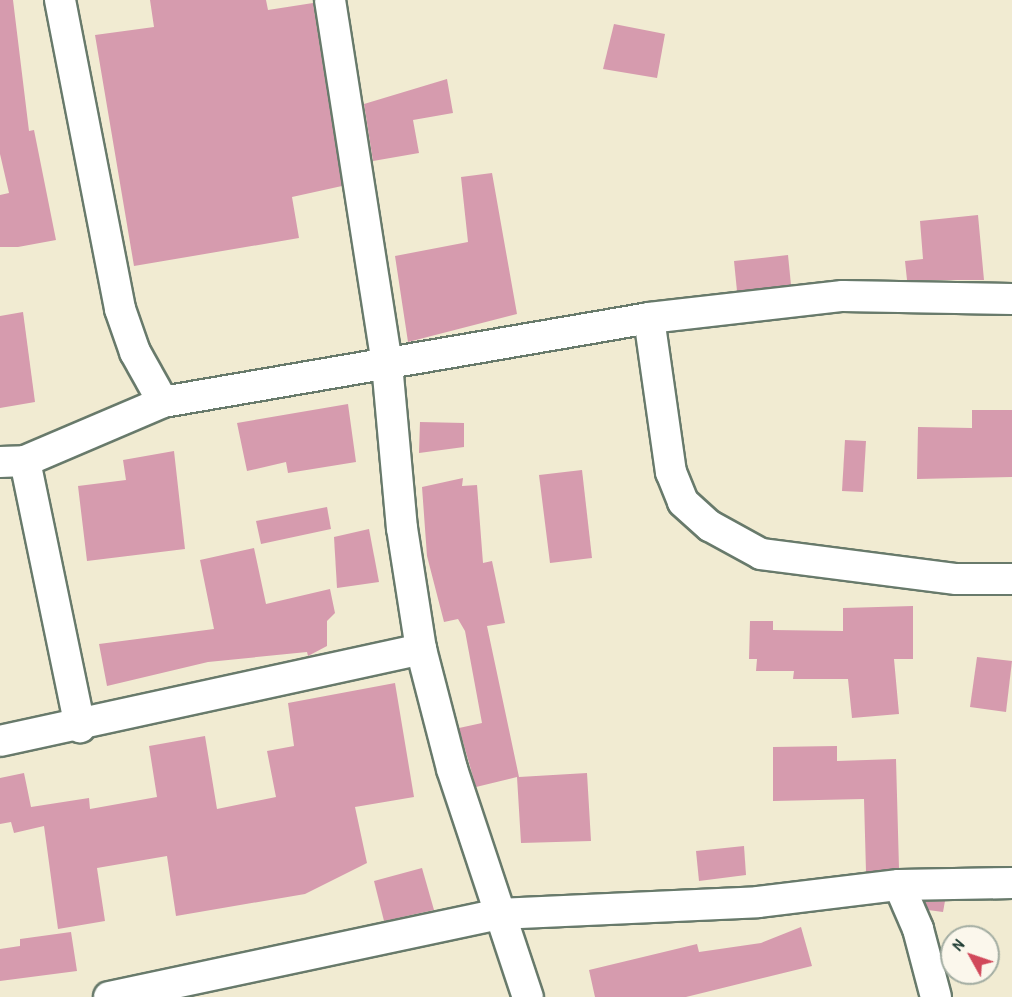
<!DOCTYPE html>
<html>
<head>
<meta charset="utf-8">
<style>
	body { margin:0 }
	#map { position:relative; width:1012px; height:997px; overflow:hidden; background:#f1ebd2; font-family:"Patrick Hand",sans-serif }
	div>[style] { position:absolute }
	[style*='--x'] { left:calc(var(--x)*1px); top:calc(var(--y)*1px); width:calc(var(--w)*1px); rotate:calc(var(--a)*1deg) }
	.building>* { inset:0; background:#d69bae }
	.roads { filter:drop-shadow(2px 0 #687a6b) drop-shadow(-2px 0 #687a6b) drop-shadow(0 2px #687a6b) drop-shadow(0 -2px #687a6b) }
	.street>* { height:30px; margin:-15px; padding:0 15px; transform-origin:15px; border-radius:15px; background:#fff }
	span { translate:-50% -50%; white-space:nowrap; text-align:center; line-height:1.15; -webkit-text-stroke:4.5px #fbf7ec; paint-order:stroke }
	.north { position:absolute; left:940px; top:925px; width:60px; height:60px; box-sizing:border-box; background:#fbf7ec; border:2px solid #a3ada2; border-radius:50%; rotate:310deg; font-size:16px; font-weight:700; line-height:24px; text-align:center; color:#1f3d34 }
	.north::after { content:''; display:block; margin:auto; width:21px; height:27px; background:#d1495b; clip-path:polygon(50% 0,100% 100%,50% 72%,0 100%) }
</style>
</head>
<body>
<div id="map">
	<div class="building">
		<i style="clip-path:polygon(0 0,13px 0,29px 131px,34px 130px,56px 240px,18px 247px,0 247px,0 195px,9px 193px,0 154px)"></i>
		<i style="clip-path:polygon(150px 0,266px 0,268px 10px,313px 3px,342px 186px,292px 197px,299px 238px,134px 266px,95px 35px,154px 27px)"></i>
		<i style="clip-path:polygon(614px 24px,665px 34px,657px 78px,603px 69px)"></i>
		<i style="clip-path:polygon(447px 79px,453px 113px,413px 120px,419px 153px,373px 161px,364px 104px)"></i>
		<i style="clip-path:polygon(492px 173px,517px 314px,408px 342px,395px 256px,468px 242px,461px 177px)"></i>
		<i style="clip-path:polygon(978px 215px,984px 280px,907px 280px,905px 261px,923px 259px,920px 221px)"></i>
		<i style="clip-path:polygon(788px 255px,791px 285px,737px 291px,734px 261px)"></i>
		<i style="clip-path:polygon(23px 312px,35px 402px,0 408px,0 316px)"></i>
		<i style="clip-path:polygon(348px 404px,356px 462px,288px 473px,286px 462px,247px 471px,237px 423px)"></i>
		<i style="clip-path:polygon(972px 410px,1012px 410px,1012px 477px,917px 479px,918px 427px,972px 428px)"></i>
		<i style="clip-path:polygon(420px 422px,464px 423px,464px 447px,419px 453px)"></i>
		<i style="clip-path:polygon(845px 440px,866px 441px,863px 492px,842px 491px)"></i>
		<i style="clip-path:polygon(174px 451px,185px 549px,87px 561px,78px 486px,126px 480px,123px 460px)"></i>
		<i style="clip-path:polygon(582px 470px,592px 558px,550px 563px,539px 475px)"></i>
		<i style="clip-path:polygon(463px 478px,462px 486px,477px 485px,483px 563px,492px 561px,505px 623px,487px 626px,519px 777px,587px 773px,591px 841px,521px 843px,517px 777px,476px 787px,459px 728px,482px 723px,465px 631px,458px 619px,444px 622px,427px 556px,422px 487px)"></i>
		<i style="clip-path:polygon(327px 507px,331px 529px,261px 544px,256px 521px)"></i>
		<i style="clip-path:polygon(369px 529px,379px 582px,337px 588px,334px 537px)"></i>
		<i style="clip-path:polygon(254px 548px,266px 604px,330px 589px,335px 613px,327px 621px,327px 646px,308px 656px,307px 652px,208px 662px,107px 686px,99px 644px,214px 629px,200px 560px)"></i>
		<i style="clip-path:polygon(913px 606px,913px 659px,894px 659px,899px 714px,852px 718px,848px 679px,793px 679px,794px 671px,756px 671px,757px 659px,749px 659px,750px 621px,773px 621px,773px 630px,843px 631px,843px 608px)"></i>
		<i style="clip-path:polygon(977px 657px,1012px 661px,1006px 712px,970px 707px)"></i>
		<i style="clip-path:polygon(395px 683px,414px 797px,355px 807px,367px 863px,305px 894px,176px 916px,167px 856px,97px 868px,105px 921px,58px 929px,44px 826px,14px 833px,11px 822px,0 824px,0 778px,24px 773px,31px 807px,89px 798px,90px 809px,157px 797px,149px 746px,205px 736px,217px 809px,276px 797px,267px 751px,294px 746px,288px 703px)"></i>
		<i style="clip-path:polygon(837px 746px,837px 761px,896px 759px,899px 868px,866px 872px,864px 799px,773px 801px,773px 747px)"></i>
		<i style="clip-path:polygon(744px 846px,746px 875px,699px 881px,696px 851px)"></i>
		<i style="clip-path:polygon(422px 868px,434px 910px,384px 921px,374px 881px)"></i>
		<i style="clip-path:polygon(945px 901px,943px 912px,928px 910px,925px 902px)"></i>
		<i style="clip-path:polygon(801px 927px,812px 966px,686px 997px,595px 997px,589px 970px,697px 944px,699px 952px,761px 943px)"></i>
		<i style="clip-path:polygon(71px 932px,77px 971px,0 981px,0 949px,20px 946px,20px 939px)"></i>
	</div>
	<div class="roads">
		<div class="street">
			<i style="--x:60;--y:0;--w:315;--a:79"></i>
			<i style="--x:120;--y:309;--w:46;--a:70.8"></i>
			<i style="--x:135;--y:352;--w:57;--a:60.8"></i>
			<i style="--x:330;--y:0;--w:368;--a:81.1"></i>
			<i style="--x:387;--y:364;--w:165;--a:84.8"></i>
			<i style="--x:402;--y:528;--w:122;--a:81.1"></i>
			<i style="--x:421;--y:649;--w:124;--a:75.5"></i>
			<i style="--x:452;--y:769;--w:240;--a:71.6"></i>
			<i style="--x:649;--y:318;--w:156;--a:81.9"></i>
			<i style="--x:671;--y:472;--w:32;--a:68"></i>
			<i style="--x:683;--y:502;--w:36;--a:42"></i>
			<i style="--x:710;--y:526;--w:58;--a:28.8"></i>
			<i style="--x:761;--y:554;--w:197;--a:7.3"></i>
			<i style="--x:956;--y:579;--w:56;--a:0"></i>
			<i style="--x:25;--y:461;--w:272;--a:78.3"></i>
			<i style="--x:0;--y:462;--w:25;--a:-2"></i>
			<i style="--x:25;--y:461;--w:150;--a:-23.1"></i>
			<i style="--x:163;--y:402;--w:493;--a:-9.8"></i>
			<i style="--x:649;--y:318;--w:195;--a:-6.5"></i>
			<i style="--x:843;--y:296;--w:169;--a:1"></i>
			<i style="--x:0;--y:741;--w:431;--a:-12.3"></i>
			<i style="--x:899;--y:885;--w:48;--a:66.6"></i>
			<i style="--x:918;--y:929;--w:70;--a:75.2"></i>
			<i style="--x:109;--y:997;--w:398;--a:-12"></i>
			<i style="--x:498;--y:914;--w:260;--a:-2.6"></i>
			<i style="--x:758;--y:902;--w:142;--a:-6.9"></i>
			<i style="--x:899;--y:885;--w:113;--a:-1"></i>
		</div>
	</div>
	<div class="north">N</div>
</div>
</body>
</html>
